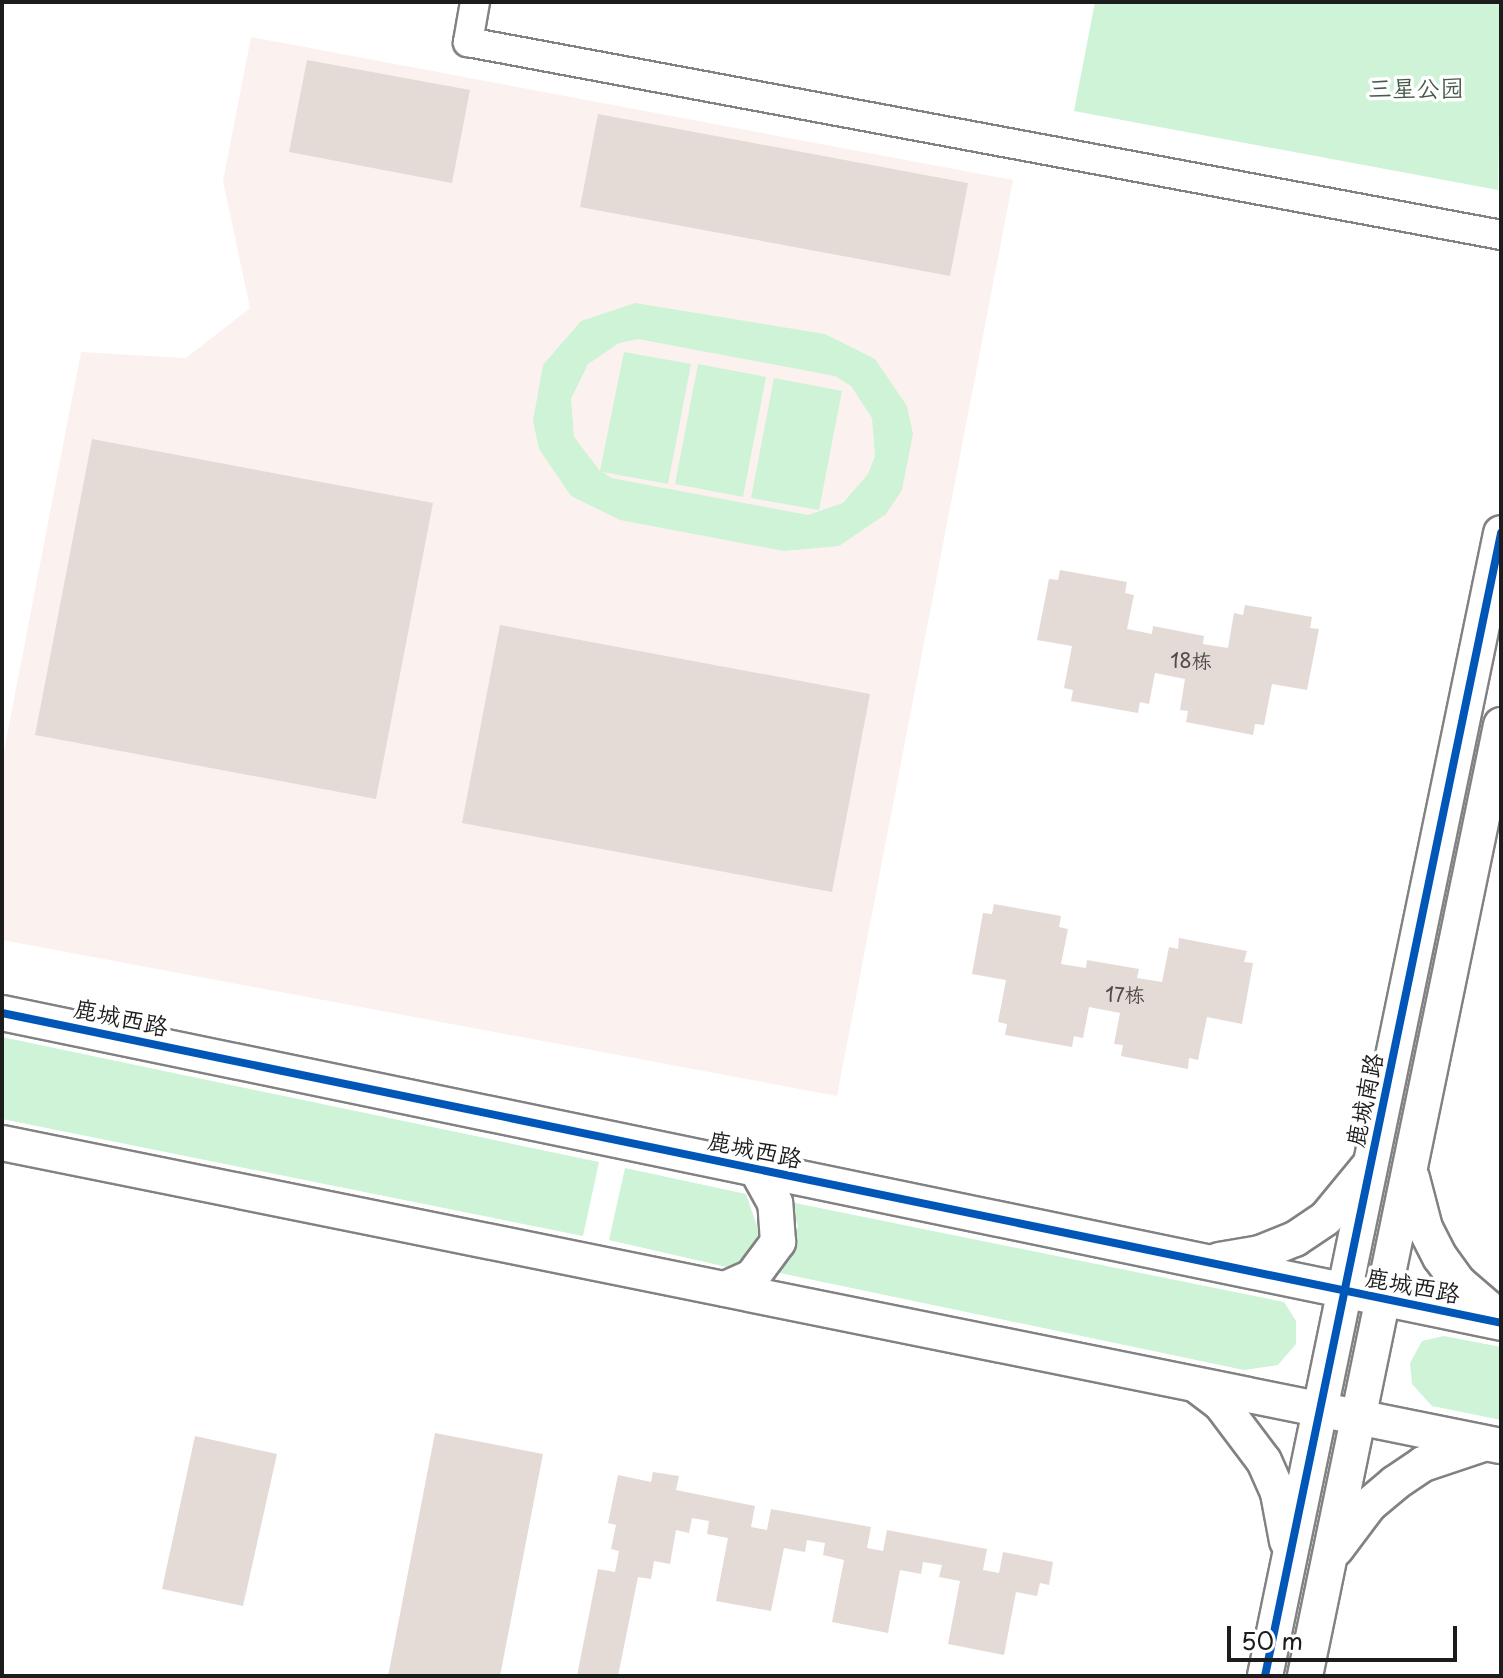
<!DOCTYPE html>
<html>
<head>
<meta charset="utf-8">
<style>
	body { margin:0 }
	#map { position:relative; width:1503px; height:1678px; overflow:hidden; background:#fff; font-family:"Playpen Sans","LXGW WenKai TC",sans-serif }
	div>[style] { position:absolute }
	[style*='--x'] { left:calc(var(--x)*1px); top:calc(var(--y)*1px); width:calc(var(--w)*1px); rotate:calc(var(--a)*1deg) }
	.built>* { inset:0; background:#fbf2ef }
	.green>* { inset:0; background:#cef3d6 }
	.building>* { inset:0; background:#e4dad6 }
	.roads { filter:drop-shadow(2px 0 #828282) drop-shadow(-2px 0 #828282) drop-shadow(0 2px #828282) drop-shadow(0 -2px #828282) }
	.minor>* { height:28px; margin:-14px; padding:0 14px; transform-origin:14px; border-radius:14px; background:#fff }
	.tertiary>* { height:34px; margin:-17px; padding:0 17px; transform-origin:17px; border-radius:17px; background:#fff }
	.cycleway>* { height:8px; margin:-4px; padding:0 4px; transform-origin:4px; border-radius:4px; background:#0057b8 }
	span { translate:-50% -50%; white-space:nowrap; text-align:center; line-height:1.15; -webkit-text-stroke:7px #fff; paint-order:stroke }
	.number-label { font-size:20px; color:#4e4c4a }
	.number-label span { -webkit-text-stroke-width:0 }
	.park-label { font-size:24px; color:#455a4a }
	.street-label { font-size:24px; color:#1c1c1c }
	.frame { position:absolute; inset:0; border:4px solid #1c1c1c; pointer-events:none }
	.scale { position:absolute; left:1227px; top:1626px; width:230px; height:36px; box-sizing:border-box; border:4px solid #1c1c1c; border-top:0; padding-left:10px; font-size:24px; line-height:28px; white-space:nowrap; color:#1c1c1c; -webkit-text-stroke:6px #fff; paint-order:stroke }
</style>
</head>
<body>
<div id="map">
	<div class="built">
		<i style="clip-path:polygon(251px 37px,1013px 180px,837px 1096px,2px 940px,2px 761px,81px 352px,186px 358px,250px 308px,223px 181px)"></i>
	</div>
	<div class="green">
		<i style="clip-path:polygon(1095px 2px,1501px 2px,1498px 190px,1074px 111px)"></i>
		<i style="clip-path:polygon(evenodd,635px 303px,825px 334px,875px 359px,907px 406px,913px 434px,902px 490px,886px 514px,839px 546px,784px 551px,620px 520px,571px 496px,539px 449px,533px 421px,543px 365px,581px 321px,635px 303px,638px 339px,835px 376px,851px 386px,872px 418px,875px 456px,868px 474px,843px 503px,808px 515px,611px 478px,603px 472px,668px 484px,691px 364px,624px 352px,600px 471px,574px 437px,571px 399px,588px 364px,619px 343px,638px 339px)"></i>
		<i style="clip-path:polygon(698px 364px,766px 377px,743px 497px,675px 484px)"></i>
		<i style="clip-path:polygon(774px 378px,842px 391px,819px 510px,751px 498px)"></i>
		<i style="clip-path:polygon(2px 1037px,599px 1162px,583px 1236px,2px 1119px)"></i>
		<i style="clip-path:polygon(625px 1168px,746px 1194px,759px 1232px,750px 1255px,731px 1268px,609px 1240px)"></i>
		<i style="clip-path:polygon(790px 1202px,1284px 1302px,1296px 1321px,1296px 1344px,1278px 1365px,1244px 1370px,775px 1272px,798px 1226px)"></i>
		<i style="clip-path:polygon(1444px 1336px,1501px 1347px,1501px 1420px,1432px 1406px,1412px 1384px,1410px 1363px,1422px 1341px)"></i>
	</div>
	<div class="building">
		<i style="clip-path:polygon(307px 60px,470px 90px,452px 183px,289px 152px)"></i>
		<i style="clip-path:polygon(598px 114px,968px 183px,950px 276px,580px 207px)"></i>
		<i style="clip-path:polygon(92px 439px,433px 503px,376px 799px,35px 735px)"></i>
		<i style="clip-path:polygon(1060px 570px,1127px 582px,1125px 593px,1134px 595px,1127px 629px,1152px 634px,1153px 626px,1204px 636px,1203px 644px,1228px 648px,1234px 613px,1243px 615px,1245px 605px,1312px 617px,1310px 628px,1319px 629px,1307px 690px,1272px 684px,1264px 725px,1255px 724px,1253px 735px,1186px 722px,1188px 711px,1180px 710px,1185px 679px,1155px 673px,1149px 704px,1140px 702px,1138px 713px,1071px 701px,1073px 690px,1064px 688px,1072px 646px,1037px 640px,1049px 579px,1058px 580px)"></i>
		<i style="clip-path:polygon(500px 625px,870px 694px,832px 892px,462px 823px)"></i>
		<i style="clip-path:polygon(994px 904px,1061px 916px,1059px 927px,1068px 929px,1061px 964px,1086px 968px,1087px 960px,1139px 969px,1137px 978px,1162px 982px,1169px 947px,1178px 949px,1179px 938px,1247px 951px,1244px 962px,1253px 963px,1242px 1024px,1207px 1017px,1198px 1060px,1189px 1058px,1188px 1069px,1121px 1056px,1123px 1045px,1114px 1044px,1120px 1013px,1089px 1007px,1083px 1038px,1074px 1036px,1072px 1047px,1005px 1035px,1007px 1024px,998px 1022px,1006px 980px,972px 974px,983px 913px,992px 914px)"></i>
		<i style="clip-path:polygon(435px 1433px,543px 1454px,500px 1676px,388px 1676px)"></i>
		<i style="clip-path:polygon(195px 1436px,277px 1454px,243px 1606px,162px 1589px)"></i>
		<i style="clip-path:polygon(653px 1472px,679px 1476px,676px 1490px,755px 1506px,751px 1527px,767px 1530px,771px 1509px,871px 1527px,867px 1548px,883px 1551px,887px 1530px,987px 1549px,983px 1570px,999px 1573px,1003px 1552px,1053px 1562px,1049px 1585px,1040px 1583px,1037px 1596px,1016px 1592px,1004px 1655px,948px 1644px,960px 1581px,939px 1577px,942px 1565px,923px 1562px,921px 1574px,900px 1570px,888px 1633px,832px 1622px,844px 1560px,823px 1555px,825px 1543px,807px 1540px,805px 1552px,784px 1548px,771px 1611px,716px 1601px,728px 1538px,707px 1534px,709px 1521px,692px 1518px,689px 1533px,676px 1530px,670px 1564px,654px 1561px,651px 1579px,638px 1577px,618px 1676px,577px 1676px,598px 1569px,615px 1572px,619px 1551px,611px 1549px,616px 1525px,608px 1523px,618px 1475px,651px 1482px)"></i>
	</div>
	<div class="roads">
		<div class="minor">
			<i style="--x:475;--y:2;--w:41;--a:99.9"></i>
			<i style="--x:468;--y:42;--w:1051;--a:10.58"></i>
		</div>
		<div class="tertiary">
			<i style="--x:2;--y:1013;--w:1531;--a:11.68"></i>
			<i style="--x:2;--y:1143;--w:1529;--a:11.43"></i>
			<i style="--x:1412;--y:1178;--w:52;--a:75.4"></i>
			<i style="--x:1425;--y:1228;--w:33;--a:63"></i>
			<i style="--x:1440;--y:1257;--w:32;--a:54"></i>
			<i style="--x:1459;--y:1283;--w:55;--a:40.6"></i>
			<i style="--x:1219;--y:1260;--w:42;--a:-9.7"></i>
			<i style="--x:1260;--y:1253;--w:38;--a:-22"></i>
			<i style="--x:1295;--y:1239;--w:37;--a:-34"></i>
			<i style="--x:1326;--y:1218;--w:66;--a:-50.5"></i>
			<i style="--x:725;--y:1289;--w:30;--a:-24"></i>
			<i style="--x:752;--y:1277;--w:44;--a:-53.4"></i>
			<i style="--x:778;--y:1242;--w:39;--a:-94"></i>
			<i style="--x:775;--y:1203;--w:38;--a:-119"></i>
			<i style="--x:1196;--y:1385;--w:31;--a:37"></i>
			<i style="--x:1221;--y:1404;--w:71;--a:53"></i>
			<i style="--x:1264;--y:1461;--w:35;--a:66"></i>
			<i style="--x:1278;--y:1493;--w:49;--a:79.4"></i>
			<i style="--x:1336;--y:1549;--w:55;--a:-53.1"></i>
			<i style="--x:1369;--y:1505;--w:34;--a:-40"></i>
			<i style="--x:1395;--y:1483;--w:34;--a:-34"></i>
			<i style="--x:1423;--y:1464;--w:63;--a:-18.4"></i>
			<i style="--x:1265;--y:1676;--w:1167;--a:-78.33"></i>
			<i style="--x:1305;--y:1676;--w:971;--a:-78.35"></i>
		</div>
	</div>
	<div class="cycleway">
		<i style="--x:2;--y:1013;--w:1531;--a:11.68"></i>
		<i style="--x:1265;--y:1676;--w:1167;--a:-78.33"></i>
	</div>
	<div class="number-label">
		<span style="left:1191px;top:660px">18栋</span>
		<span style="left:1125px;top:994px">17栋</span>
	</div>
	<div class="park-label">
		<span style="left:1416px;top:88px">三星公园</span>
	</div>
	<div class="street-label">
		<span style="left:121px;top:1017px;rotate:12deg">鹿城西路</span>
		<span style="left:1364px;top:1100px;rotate:-78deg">鹿城南路</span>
		<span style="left:755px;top:1149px;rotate:12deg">鹿城西路</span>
		<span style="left:1413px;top:1285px;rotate:11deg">鹿城西路</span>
	</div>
	<div class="frame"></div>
	<div class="scale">50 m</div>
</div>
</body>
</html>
